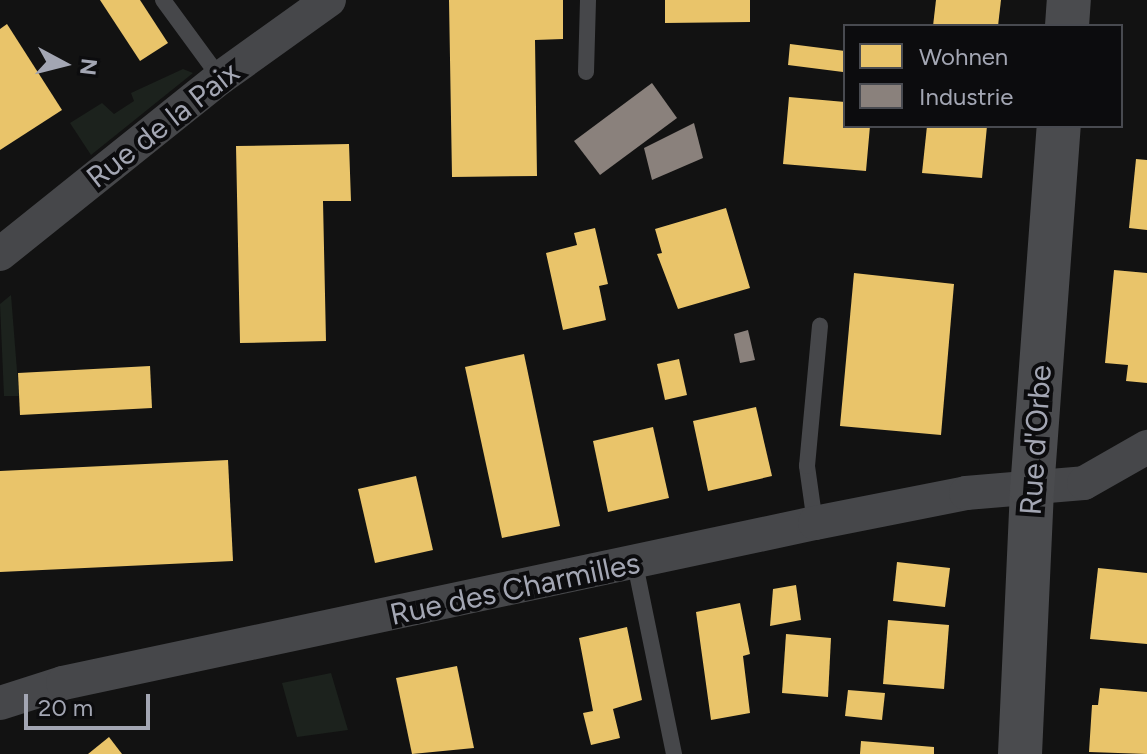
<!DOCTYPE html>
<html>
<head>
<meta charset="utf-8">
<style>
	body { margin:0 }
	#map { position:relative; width:1147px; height:754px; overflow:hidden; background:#121212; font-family:Figtree,sans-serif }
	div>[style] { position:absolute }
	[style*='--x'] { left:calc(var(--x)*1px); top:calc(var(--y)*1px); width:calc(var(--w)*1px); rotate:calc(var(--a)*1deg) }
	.green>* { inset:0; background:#1c221d }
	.homes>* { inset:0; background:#e9c46a }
	.industry>* { inset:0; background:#8a817c }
	.lane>* { height:16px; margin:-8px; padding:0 8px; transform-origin:8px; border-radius:8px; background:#46474a }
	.street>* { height:34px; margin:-17px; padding:0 17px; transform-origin:17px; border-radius:17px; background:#46474a }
	.secondary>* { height:44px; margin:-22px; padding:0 22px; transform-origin:22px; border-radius:22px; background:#4a4b4e }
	span { translate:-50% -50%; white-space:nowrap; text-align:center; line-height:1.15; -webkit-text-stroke:8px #0c0c0e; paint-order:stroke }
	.street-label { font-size:30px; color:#a3a6b3 }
	.legend { position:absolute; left:843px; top:24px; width:280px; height:104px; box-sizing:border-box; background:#0c0c0e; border:2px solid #484a50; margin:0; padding:10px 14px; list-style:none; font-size:24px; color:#a3a6b3 }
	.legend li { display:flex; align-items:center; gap:16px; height:40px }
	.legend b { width:40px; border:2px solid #484a50 }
	.north { position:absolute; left:24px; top:24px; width:80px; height:80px; -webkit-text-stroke:6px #0c0c0e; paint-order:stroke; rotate:97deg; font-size:22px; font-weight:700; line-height:32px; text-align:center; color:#a3a6b3 }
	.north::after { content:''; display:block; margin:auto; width:28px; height:36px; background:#a3a6b3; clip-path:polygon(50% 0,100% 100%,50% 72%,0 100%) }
	.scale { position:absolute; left:24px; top:694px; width:126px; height:36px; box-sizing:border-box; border:4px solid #a3a6b3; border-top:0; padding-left:10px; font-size:24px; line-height:28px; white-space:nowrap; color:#a3a6b3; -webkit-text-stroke:6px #0c0c0e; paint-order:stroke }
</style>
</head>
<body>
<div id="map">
	<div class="green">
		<i style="clip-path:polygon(183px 69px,193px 73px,91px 155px,70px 123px,102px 103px,114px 114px,134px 101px,131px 93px)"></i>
		<i style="clip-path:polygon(11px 295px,19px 396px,4px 396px,0 304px)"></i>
		<i style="clip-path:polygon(331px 673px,348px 730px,297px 737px,282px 683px)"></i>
	</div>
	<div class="homes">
		<i style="clip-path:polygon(100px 0,140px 0,168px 43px,140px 61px)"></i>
		<i style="clip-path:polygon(449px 0,563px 0,563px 39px,535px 40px,537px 176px,452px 177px)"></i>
		<i style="clip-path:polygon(665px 0,750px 0,750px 22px,665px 23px)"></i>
		<i style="clip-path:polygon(936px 0,1001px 0,998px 26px,933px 26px)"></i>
		<i style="clip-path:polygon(7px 24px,62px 110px,0 150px,0 29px)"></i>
		<i style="clip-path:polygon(790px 44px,845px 51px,843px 72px,788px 65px)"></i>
		<i style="clip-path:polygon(789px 97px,845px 102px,845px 126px,870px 126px,866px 171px,783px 164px)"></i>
		<i style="clip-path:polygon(927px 126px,987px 126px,982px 178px,922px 173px)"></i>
		<i style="clip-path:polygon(349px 144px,351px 201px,323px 201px,326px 341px,240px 343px,236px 146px)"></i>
		<i style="clip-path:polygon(1136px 159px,1147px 160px,1147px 230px,1129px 228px)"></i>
		<i style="clip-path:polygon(726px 208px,750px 288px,678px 309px,657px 254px,662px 253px,655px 229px)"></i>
		<i style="clip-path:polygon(595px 228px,608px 284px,599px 286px,606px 320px,563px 330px,546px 253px,577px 245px,574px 233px)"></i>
		<i style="clip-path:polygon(1114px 270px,1147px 273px,1147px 383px,1126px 381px,1128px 365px,1105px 363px)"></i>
		<i style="clip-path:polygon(854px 273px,954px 284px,941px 435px,840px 426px)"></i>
		<i style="clip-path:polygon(524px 354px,560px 526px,502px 538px,465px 367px)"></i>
		<i style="clip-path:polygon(679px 359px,687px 395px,665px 400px,657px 364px)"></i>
		<i style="clip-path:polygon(150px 366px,152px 408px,20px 415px,18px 373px)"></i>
		<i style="clip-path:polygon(756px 407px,772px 476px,708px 491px,693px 421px)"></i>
		<i style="clip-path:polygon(653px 427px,669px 498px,608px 512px,593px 441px)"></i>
		<i style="clip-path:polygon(228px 460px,233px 561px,0 572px,0 471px)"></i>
		<i style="clip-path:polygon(416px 476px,433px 550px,375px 563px,358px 489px)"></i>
		<i style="clip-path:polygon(897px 562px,950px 568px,945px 607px,893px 601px)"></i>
		<i style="clip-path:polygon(1098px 568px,1147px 573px,1147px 644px,1090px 639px)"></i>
		<i style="clip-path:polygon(796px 585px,801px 620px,770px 626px,773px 589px)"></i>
		<i style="clip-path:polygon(740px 603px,750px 654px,743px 656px,750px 713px,711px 720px,696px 612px)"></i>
		<i style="clip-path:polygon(888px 620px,949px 625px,944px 689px,883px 684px)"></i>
		<i style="clip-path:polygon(627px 627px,642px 700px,613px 709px,620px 738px,591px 745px,583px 713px,593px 711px,579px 638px)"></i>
		<i style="clip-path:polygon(786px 634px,831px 638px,828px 697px,782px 693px)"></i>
		<i style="clip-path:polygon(457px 666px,474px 748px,412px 754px,396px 678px)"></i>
		<i style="clip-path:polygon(1100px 688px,1147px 692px,1147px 754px,1089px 752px,1092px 705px,1098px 705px)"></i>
		<i style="clip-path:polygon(848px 690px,885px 693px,882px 720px,845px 716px)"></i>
		<i style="clip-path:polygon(109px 737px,122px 754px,88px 754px)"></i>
		<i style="clip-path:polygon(861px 741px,934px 747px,934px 754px,860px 754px)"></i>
	</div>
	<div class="industry">
		<i style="clip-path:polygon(652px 83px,677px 118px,600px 175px,574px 141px)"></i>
		<i style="clip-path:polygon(694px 123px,703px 158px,652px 180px,644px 148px)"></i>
		<i style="clip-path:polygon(748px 330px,755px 360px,740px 363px,734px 334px)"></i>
	</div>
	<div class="lane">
		<i style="--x:163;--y:0;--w:97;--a:53.8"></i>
		<i style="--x:586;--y:72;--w:72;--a:-88.4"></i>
		<i style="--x:815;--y:523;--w:58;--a:-98"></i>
		<i style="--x:807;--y:466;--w:141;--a:-84.7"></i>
		<i style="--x:635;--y:564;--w:194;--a:78.4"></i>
	</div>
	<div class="street">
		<i style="--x:0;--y:254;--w:282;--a:-38.7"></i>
		<i style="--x:220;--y:78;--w:134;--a:-35.6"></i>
		<i style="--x:0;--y:703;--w:66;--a:-17.6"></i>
		<i style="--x:63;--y:683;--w:769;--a:-12.01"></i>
		<i style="--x:815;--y:523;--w:154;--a:-11.2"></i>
		<i style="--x:966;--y:493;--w:118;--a:-4.8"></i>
		<i style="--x:1084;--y:483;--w:73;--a:-29.7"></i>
	</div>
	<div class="secondary">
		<i style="--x:1067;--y:26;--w:26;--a:-86"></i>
		<i style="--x:1020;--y:754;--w:264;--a:-87.4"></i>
		<i style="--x:1032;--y:490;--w:365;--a:-85.8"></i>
	</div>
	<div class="street-label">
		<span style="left:163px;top:125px;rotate:-38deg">Rue de la Paix</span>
		<span style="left:1036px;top:440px;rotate:-86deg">Rue d'Orbe</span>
		<span style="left:515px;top:589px;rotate:-12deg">Rue des Charmilles</span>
	</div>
	<ul class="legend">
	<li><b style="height:22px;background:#e9c46a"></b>Wohnen</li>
	<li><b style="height:22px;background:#8a817c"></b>Industrie</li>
	</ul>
	<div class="north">N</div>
	<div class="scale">20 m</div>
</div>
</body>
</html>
